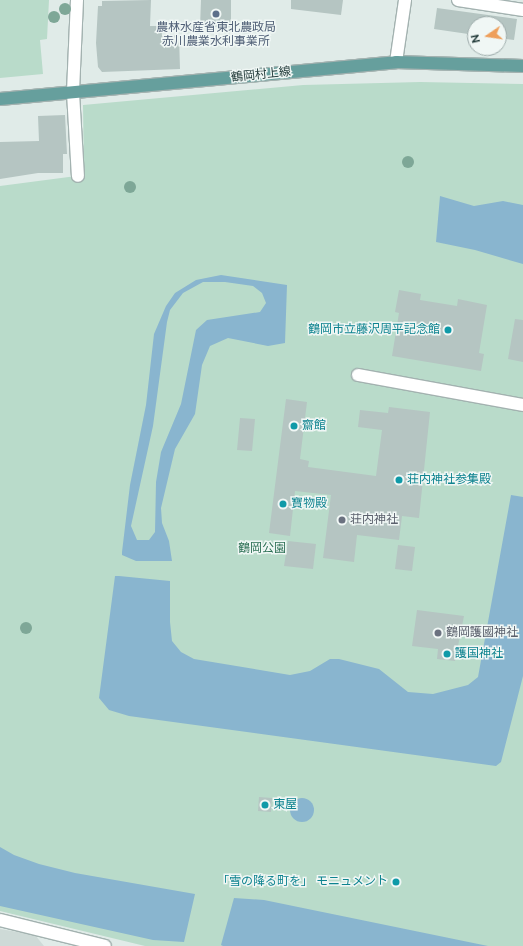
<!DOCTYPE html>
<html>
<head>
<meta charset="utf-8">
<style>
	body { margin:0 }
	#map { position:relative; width:523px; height:946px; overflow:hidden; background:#e0ebe8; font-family:Raleway,"Noto Sans JP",sans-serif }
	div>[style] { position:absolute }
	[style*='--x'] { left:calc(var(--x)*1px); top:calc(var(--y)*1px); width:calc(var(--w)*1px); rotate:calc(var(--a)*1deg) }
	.built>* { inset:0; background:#cedad7 }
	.green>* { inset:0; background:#b9dbca }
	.water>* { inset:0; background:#89b5cf }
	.round { border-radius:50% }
	.building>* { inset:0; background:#b5c5c2 }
	.roads { filter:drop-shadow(1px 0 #a3b2b0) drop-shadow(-1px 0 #a3b2b0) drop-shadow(0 1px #a3b2b0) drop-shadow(0 -1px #a3b2b0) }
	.minor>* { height:12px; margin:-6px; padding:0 6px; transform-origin:6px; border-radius:6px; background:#fff }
	.major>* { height:12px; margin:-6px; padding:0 6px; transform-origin:6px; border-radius:6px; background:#669f9d }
	.trees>* { width:12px; height:12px; margin:-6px; border-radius:50%; background:#7ea797 }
	.dots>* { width:11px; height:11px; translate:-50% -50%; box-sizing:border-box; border:2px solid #f0f7f5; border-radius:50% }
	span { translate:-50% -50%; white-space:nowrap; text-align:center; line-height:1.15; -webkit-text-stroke:3px #f0f7f5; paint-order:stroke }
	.service-label { font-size:12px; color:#4e5e75 }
	.street-label { font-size:12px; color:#213a39 }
	.culture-label { font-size:12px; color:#0d838f }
	.right { translate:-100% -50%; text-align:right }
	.left { translate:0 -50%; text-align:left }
	.worship-label { font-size:12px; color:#5b616d }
	.park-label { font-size:12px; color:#2d7055 }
	.north { position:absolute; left:467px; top:16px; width:40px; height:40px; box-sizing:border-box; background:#f0f7f5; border:1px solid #9dabaa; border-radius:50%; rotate:257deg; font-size:11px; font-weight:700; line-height:16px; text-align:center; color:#213a39 }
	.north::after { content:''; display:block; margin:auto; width:14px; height:18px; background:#ee9f5b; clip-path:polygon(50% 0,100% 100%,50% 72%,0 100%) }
</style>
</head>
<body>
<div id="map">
	<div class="built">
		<i style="clip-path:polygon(0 929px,35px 935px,44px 946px,0 946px)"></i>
	</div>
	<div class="green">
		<i style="clip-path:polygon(0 0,49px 0,47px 39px,40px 40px,43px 74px,0 78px)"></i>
		<i style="clip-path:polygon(420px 82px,523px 84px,523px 946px,145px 946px,0 911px,0 186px,84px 175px,83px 105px,303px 85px)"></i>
	</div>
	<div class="water">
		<i style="clip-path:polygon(440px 196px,474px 206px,503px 201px,523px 205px,523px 264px,475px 250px,436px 242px)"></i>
		<i style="clip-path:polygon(evenodd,221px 275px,287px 285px,285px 343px,268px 346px,228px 338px,210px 346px,202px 365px,195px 414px,175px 449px,161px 508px,162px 523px,169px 541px,172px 561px,136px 561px,122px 555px,122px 552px,130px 485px,146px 405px,154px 334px,166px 306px,175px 293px,196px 280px,221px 275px,203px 282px,225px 282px,253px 286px,262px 293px,266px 303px,260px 312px,207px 320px,196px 330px,181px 404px,161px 452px,156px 482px,155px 532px,149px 540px,137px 540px,131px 526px,153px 426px,167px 322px,170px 310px,183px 293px,203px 282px)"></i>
		<i style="clip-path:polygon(511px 495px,523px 497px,523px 676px,501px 762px,496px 766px,129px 716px,109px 710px,99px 698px,115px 576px,119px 576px,170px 581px,170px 622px,172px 641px,181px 652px,194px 659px,290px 675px,310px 671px,330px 659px,339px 659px,379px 669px,408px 692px,433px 694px,468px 685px,478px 677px)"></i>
		<i class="round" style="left:290px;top:798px;width:24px;height:24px"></i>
		<i style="clip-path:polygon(0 847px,14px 855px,39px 864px,75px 873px,195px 894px,184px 942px,153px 940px,0 906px)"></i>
		<i style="clip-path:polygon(234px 898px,264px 900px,488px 946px,223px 946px,221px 945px)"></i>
	</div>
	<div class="building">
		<i style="clip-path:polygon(151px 0,150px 26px,161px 26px,162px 36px,179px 35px,180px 69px,102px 72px,98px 67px,96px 43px,98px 6px,102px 6px,102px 1px)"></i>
		<i style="clip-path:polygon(201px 0,231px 0,231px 27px,200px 27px)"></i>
		<i style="clip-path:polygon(291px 0,343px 0,341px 15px,291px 9px)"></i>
		<i style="clip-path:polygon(437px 8px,517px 19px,514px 40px,499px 38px,499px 24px,475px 24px,475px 35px,434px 29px)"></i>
		<i style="clip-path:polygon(65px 115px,67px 154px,63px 154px,63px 173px,38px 173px,0 179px,0 142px,39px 141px,38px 116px)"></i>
		<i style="clip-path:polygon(399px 290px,421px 294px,420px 300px,457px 306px,458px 299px,487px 305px,479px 353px,484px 354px,481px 371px,392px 356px,399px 313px,395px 312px)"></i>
		<i style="clip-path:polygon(515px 319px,523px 320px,523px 362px,508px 359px)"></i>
		<i style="clip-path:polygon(286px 399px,307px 402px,300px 459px,309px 461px,308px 467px,376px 476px,382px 430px,358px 427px,360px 410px,388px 413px,389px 407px,430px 412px,419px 518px,402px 516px,399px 540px,357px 535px,354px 562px,323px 558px,331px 495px,295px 491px,290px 536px,269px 533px)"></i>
		<i style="clip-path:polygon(240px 418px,255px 419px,252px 451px,237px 450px)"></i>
		<i style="clip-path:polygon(288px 541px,316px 544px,313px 569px,284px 566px)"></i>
		<i style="clip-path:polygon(398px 545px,415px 547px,412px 571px,395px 569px)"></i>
		<i style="clip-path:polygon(417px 610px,464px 616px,455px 661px,437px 659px,438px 649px,412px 646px)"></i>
		<i style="clip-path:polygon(259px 797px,272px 798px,271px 812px,258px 811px)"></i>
	</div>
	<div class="roads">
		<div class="minor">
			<i style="--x:77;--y:0;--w:93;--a:92.5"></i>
			<i style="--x:73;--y:93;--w:83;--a:86.6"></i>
			<i style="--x:458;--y:0;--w:66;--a:8.7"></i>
			<i style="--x:396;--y:62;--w:63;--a:-81.7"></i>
			<i style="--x:358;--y:375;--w:168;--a:10.3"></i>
			<i style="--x:0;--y:920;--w:108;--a:13.9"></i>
		</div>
		<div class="major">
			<i style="--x:0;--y:99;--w:398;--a:-5.3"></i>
			<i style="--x:396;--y:62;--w:127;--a:1.8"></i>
		</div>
	</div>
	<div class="trees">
		<i style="left:65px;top:9px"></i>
		<i style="left:54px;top:17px"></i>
		<i style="left:408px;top:162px"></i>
		<i style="left:130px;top:187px"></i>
		<i style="left:26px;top:628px"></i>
	</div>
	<div class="dots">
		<i style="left:216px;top:14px;background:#5c6f8a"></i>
		<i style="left:448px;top:330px;background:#0f9aa8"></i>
		<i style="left:294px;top:426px;background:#0f9aa8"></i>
		<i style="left:399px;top:480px;background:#0f9aa8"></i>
		<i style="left:283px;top:504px;background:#0f9aa8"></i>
		<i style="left:342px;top:520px;background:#6b7280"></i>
		<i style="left:438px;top:633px;background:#6b7280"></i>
		<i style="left:447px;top:654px;background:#0f9aa8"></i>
		<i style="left:265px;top:805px;background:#0f9aa8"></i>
		<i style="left:396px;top:882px;background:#0f9aa8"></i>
	</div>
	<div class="service-label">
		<span style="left:216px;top:35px">農林水産省東北農政局<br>赤川農業水利事業所</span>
	</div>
	<div class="street-label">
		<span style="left:261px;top:75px;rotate:-6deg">鶴岡村上線</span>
	</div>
	<div class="culture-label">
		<span class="right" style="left:440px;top:330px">鶴岡市立藤沢周平記念館</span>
		<span class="left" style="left:302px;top:426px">齋館</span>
		<span class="left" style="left:407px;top:480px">荘内神社参集殿</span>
		<span class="left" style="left:291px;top:504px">寶物殿</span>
		<span class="left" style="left:455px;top:654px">護国神社</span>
		<span class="left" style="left:273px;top:805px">東屋</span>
		<span class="right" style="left:388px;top:882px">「雪の降る町を」 モニュメント</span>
	</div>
	<div class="worship-label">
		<span class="left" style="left:350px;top:520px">荘内神社</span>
		<span class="left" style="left:446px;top:633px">鶴岡護國神社</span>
	</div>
	<div class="park-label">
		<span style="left:262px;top:549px">鶴岡公園</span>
	</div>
	<div class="north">N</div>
</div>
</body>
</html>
